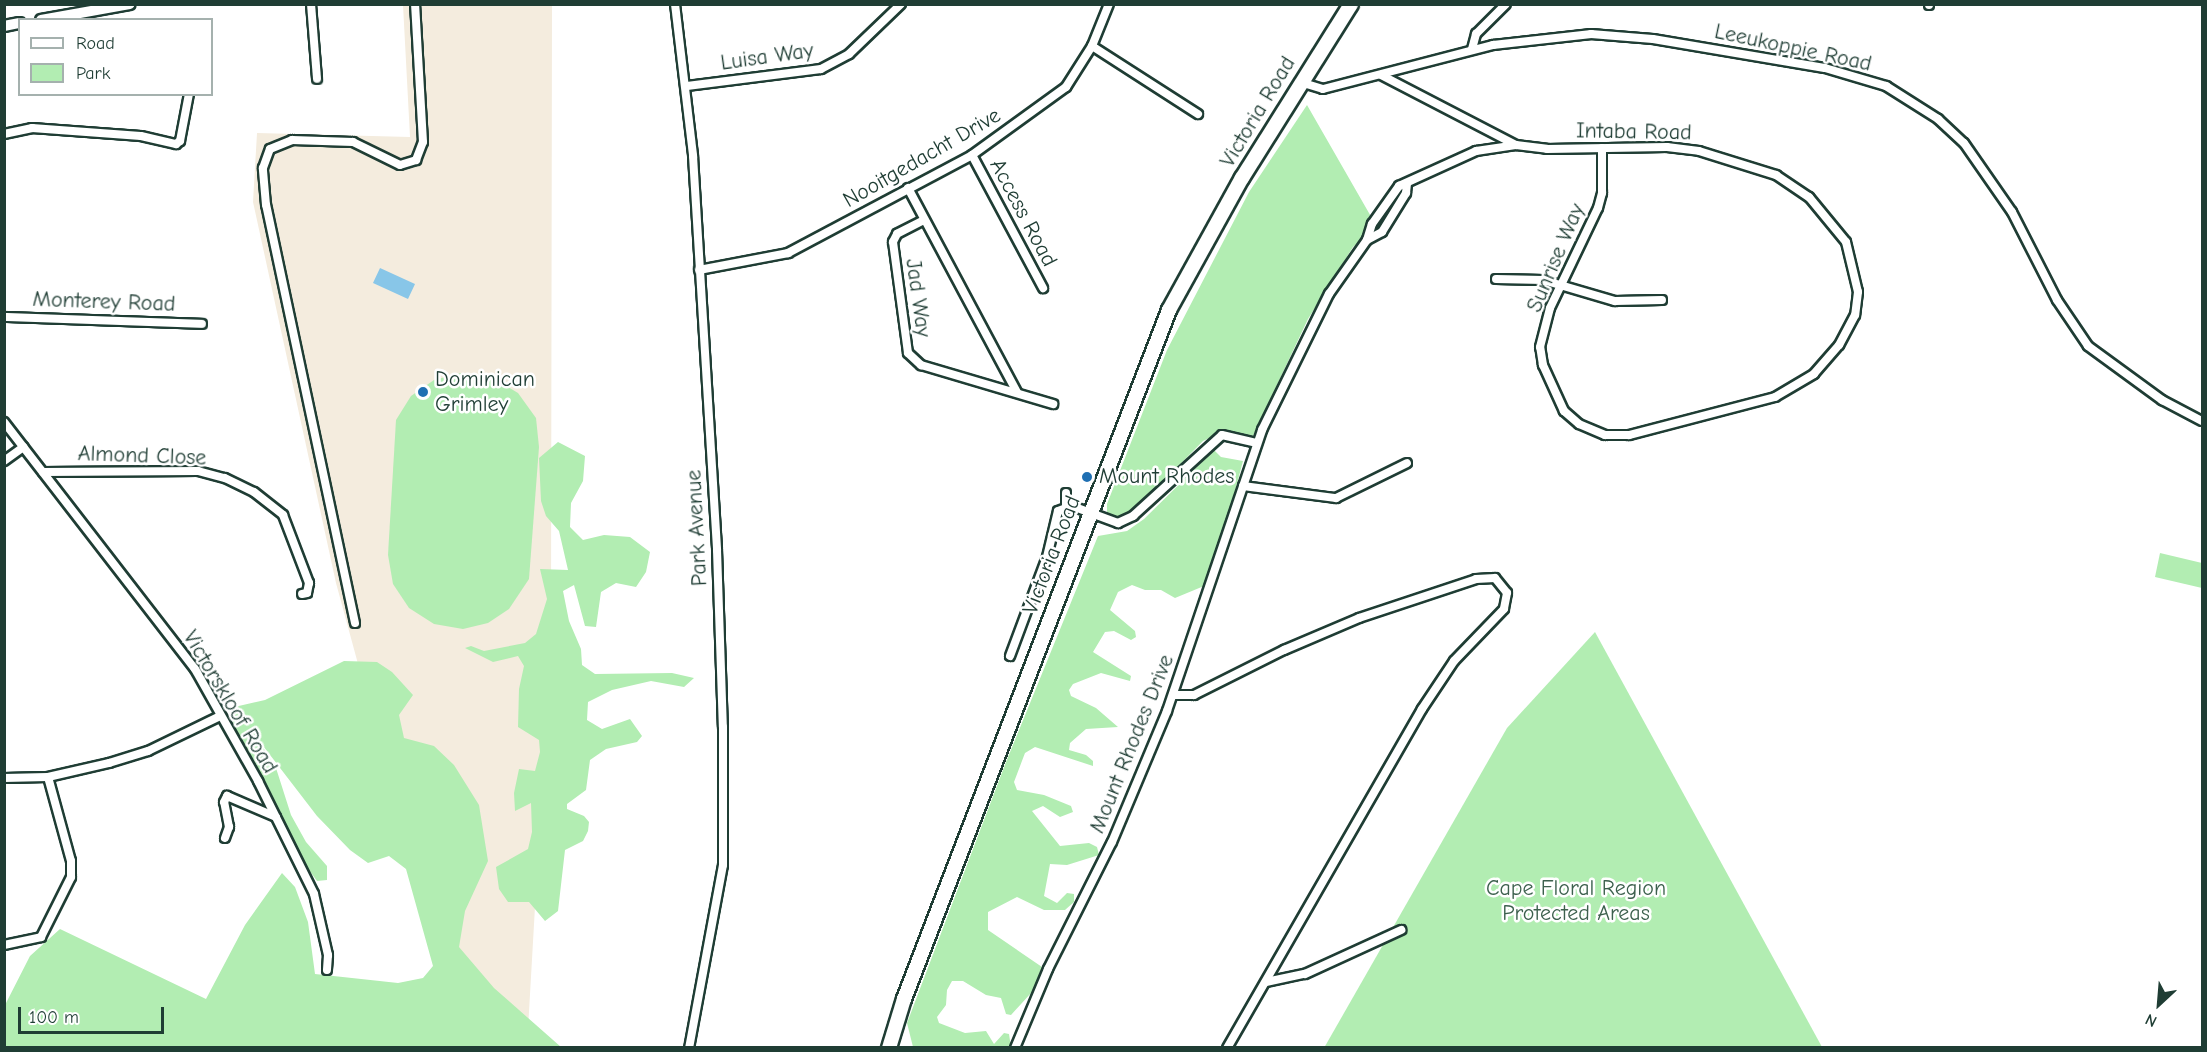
<!DOCTYPE html>
<html>
<head>
<meta charset="utf-8">
<style>
	body { margin:0 }
	#map { position:relative; width:2207px; height:1052px; overflow:hidden; background:#fff; font-family:"Comic Neue",sans-serif }
	div>[style] { position:absolute }
	[style*='--x'] { left:calc(var(--x)*1px); top:calc(var(--y)*1px); width:calc(var(--w)*1px); rotate:calc(var(--a)*1deg) }
	.built>* { inset:0; background:#f4ecde }
	.green>* { inset:0; background:#b2edb2 }
	.water>* { inset:0; background:#88c6e8 }
	.roads { filter:drop-shadow(2px 0 #1f3d34) drop-shadow(-2px 0 #1f3d34) drop-shadow(0 2px #1f3d34) drop-shadow(0 -2px #1f3d34) }
	.minor>* { height:8px; margin:-4px; padding:0 4px; transform-origin:4px; border-radius:4px; background:#fff }
	.tertiary>* { height:10px; margin:-5px; padding:0 5px; transform-origin:5px; border-radius:5px; background:#fff }
	.primary>* { height:14px; margin:-7px; padding:0 7px; transform-origin:7px; border-radius:7px; background:#fff }
	.dots>* { width:16px; height:16px; translate:-50% -50%; box-sizing:border-box; border:3px solid #fff; border-radius:50% }
	span { translate:-50% -50%; white-space:nowrap; text-align:center; line-height:1.15; -webkit-text-stroke:5px #fff; paint-order:stroke }
	.street-label { font-size:22px; color:#1f3d34 }
	.poi-label { font-size:22px; color:#1f3d34 }
	.left { translate:0 -50%; text-align:left }
	.park-label { font-size:22px; color:#3c604d }
	.frame { position:absolute; inset:0; border:6px solid #1f3d34; pointer-events:none }
	.legend { position:absolute; left:18px; top:18px; width:195px; height:78px; box-sizing:border-box; background:#fff; border:2px solid #a5b1ae; margin:0; padding:8px 10px; list-style:none; font-size:18px; color:#1f3d34 }
	.legend li { display:flex; align-items:center; gap:12px; height:30px }
	.legend b { width:30px; border:2px solid #a5b1ae }
	.north { position:absolute; left:2129px; top:974px; width:60px; height:60px; -webkit-text-stroke:4px #fff; paint-order:stroke; rotate:206deg; font-size:16px; font-weight:700; line-height:24px; text-align:center; color:#1f3d34 }
	.north::after { content:''; display:block; margin:auto; width:21px; height:27px; background:#1f3d34; clip-path:polygon(50% 0,100% 100%,50% 72%,0 100%) }
	.scale { position:absolute; left:18px; top:1007px; width:146px; height:27px; box-sizing:border-box; border:3px solid #1f3d34; border-top:0; padding-left:8px; font-size:18px; line-height:21px; white-space:nowrap; color:#1f3d34; -webkit-text-stroke:4px #fff; paint-order:stroke }
</style>
</head>
<body>
<div id="map">
	<div class="built">
		<i style="clip-path:polygon(403px 5px,552px 5px,551px 627px,527px 1047px,438px 958px,336px 583px,253px 202px,257px 133px,410px 137px)"></i>
	</div>
	<div class="green">
		<i style="clip-path:polygon(1307px 105px,1377px 227px,1353px 247px,1308px 319px,1253px 436px,1226px 430px,1203px 441px,1134px 511px,1120px 519px,1113px 517px,1107px 514px,1107px 504px,1167px 350px,1249px 192px)"></i>
		<i style="clip-path:polygon(461px 373px,491px 377px,518px 393px,536px 418px,539px 447px,529px 579px,509px 609px,488px 623px,463px 629px,434px 624px,409px 608px,393px 584px,388px 555px,396px 420px,411px 396px,434px 380px)"></i>
		<i style="clip-path:polygon(558px 442px,585px 456px,583px 481px,571px 503px,570px 527px,583px 540px,604px 535px,630px 537px,650px 552px,646px 572px,636px 587px,616px 583px,601px 592px,596px 627px,585px 626px,574px 585px,563px 591px,569px 621px,581px 649px,582px 665px,595px 674px,672px 673px,694px 678px,684px 687px,651px 681px,612px 690px,588px 702px,587px 720px,602px 729px,630px 719px,642px 736px,637px 742px,606px 749px,590px 760px,586px 790px,567px 804px,567px 809px,584px 816px,589px 822px,588px 831px,583px 841px,565px 850px,558px 911px,545px 921px,529px 902px,508px 902px,499px 889px,496px 867px,528px 849px,532px 832px,531px 803px,515px 811px,514px 793px,519px 769px,535px 771px,540px 752px,539px 740px,518px 727px,519px 689px,524px 666px,518px 656px,493px 662px,465px 648px,471px 646px,484px 651px,525px 643px,536px 634px,547px 599px,540px 569px,568px 570px,559px 531px,546px 516px,541px 501px,539px 458px)"></i>
		<i style="clip-path:polygon(1214px 450px,1221px 457px,1243px 461px,1224px 532px,1204px 586px,1175px 598px,1161px 590px,1145px 590px,1132px 585px,1118px 592px,1110px 610px,1135px 631px,1136px 637px,1131px 640px,1114px 631px,1105px 632px,1093px 652px,1131px 676px,1130px 681px,1101px 673px,1073px 684px,1069px 690px,1071px 696px,1096px 708px,1118px 727px,1086px 729px,1070px 743px,1069px 750px,1086px 755px,1093px 761px,1093px 766px,1035px 747px,1025px 753px,1014px 782px,1017px 790px,1044px 795px,1071px 806px,1073px 812px,1060px 817px,1043px 806px,1032px 811px,1060px 846px,1089px 843px,1097px 847px,1099px 855px,1067px 865px,1050px 864px,1044px 896px,1057px 903px,1067px 893px,1074px 894px,1074px 902px,1065px 910px,1044px 910px,1017px 897px,988px 912px,988px 930px,1042px 967px,1032px 992px,1011px 1015px,1006px 1014px,1001px 998px,986px 995px,963px 981px,952px 981px,947px 990px,946px 1005px,937px 1017px,939px 1023px,965px 1033px,986px 1031px,994px 1044px,1004px 1033px,1009px 1034px,1011px 1047px,913px 1047px,907px 1023px,1006px 762px,1098px 536px,1127px 531px,1144px 519px)"></i>
		<i style="clip-path:polygon(2160px 553px,2202px 563px,2202px 588px,2155px 577px)"></i>
		<i style="clip-path:polygon(1595px 632px,1822px 1047px,1324px 1048px,1507px 728px)"></i>
		<i style="clip-path:polygon(344px 661px,377px 662px,392px 672px,413px 695px,399px 715px,404px 738px,434px 746px,454px 765px,479px 805px,488px 861px,465px 911px,459px 947px,494px 988px,561px 1047px,5px 1047px,4px 1007px,30px 956px,60px 929px,206px 999px,245px 925px,282px 873px,295px 887px,308px 922px,315px 974px,398px 983px,423px 978px,433px 966px,406px 869px,389px 856px,368px 863px,350px 850px,317px 816px,257px 738px,276px 768px,291px 815px,306px 842px,327px 866px,327px 880px,317px 881px,296px 852px,235px 730px,230px 708px,265px 700px)"></i>
	</div>
	<div class="water">
		<i style="clip-path:polygon(380px 268px,415px 284px,408px 299px,373px 283px)"></i>
	</div>
	<div class="roads">
		<div class="minor">
			<i style="--x:311;--y:4;--w:75;--a:85.4"></i>
			<i style="--x:675;--y:4;--w:153;--a:83.2"></i>
			<i style="--x:693;--y:156;--w:395;--a:86.5"></i>
			<i style="--x:717;--y:550;--w:177;--a:88.1"></i>
			<i style="--x:723;--y:727;--w:138;--a:90"></i>
			<i style="--x:723;--y:865;--w:186;--a:100.5"></i>
			<i style="--x:1929;--y:4;--w:1;--a:90"></i>
			<i style="--x:1092;--y:46;--w:126;--a:32.7"></i>
			<i style="--x:1472;--y:49;--w:16;--a:-75"></i>
			<i style="--x:1476;--y:34;--w:42;--a:-45"></i>
			<i style="--x:1381;--y:75;--w:152;--a:27.4"></i>
			<i style="--x:1300;--y:82;--w:24;--a:17"></i>
			<i style="--x:1323;--y:89;--w:176;--a:-14.5"></i>
			<i style="--x:1493;--y:45;--w:99;--a:-6.4"></i>
			<i style="--x:1591;--y:34;--w:62;--a:4.6"></i>
			<i style="--x:1653;--y:39;--w:174;--a:9.6"></i>
			<i style="--x:1825;--y:68;--w:64;--a:16.4"></i>
			<i style="--x:1886;--y:86;--w:62;--a:32.4"></i>
			<i style="--x:1938;--y:119;--w:35;--a:43"></i>
			<i style="--x:1964;--y:143;--w:84;--a:55.2"></i>
			<i style="--x:2012;--y:212;--w:99;--a:62.9"></i>
			<i style="--x:2057;--y:300;--w:55;--a:56"></i>
			<i style="--x:2088;--y:346;--w:92;--a:36.1"></i>
			<i style="--x:2162;--y:400;--w:45;--a:27.7"></i>
			<i style="--x:687;--y:86;--w:135;--a:-7.2"></i>
			<i style="--x:821;--y:69;--w:32;--a:-28"></i>
			<i style="--x:849;--y:54;--w:72;--a:-43.9"></i>
			<i style="--x:4;--y:134;--w:29;--a:-12"></i>
			<i style="--x:32;--y:128;--w:109;--a:4.2"></i>
			<i style="--x:141;--y:136;--w:36;--a:13"></i>
			<i style="--x:176;--y:144;--w:5;--a:-37"></i>
			<i style="--x:180;--y:141;--w:48;--a:-79.2"></i>
			<i style="--x:972;--y:155;--w:151;--a:61.9"></i>
			<i style="--x:908;--y:188;--w:231;--a:61.9"></i>
			<i style="--x:924;--y:220;--w:30;--a:153"></i>
			<i style="--x:897;--y:234;--w:9;--a:117"></i>
			<i style="--x:893;--y:242;--w:112;--a:82.3"></i>
			<i style="--x:908;--y:353;--w:18;--a:43"></i>
			<i style="--x:921;--y:365;--w:138;--a:16.5"></i>
			<i style="--x:1367;--y:240;--w:17;--a:-28"></i>
			<i style="--x:1382;--y:232;--w:46;--a:-58.4"></i>
			<i style="--x:1406;--y:193;--w:10;--a:-84"></i>
			<i style="--x:699;--y:270;--w:91;--a:-10.8"></i>
			<i style="--x:788;--y:253;--w:208;--a:-28"></i>
			<i style="--x:972;--y:155;--w:116;--a:-35.9"></i>
			<i style="--x:1066;--y:87;--w:49;--a:-57.6"></i>
			<i style="--x:1092;--y:46;--w:45;--a:-68"></i>
			<i style="--x:1496;--y:279;--w:47;--a:1.2"></i>
			<i style="--x:1543;--y:280;--w:75;--a:16.3"></i>
			<i style="--x:1615;--y:301;--w:47;--a:-1.2"></i>
			<i style="--x:4;--y:317;--w:198;--a:2"></i>
			<i style="--x:4;--y:422;--w:312;--a:52.3"></i>
			<i style="--x:195;--y:669;--w:129;--a:60.6"></i>
			<i style="--x:258;--y:781;--w:126;--a:63.6"></i>
			<i style="--x:314;--y:894;--w:63;--a:77.1"></i>
			<i style="--x:328;--y:955;--w:15;--a:94"></i>
			<i style="--x:4;--y:461;--w:24;--a:-36"></i>
			<i style="--x:43;--y:472;--w:155;--a:-0.4"></i>
			<i style="--x:198;--y:471;--w:28;--a:15"></i>
			<i style="--x:225;--y:478;--w:32;--a:26"></i>
			<i style="--x:254;--y:492;--w:37;--a:38"></i>
			<i style="--x:283;--y:515;--w:73;--a:69.1"></i>
			<i style="--x:309;--y:583;--w:10;--a:101"></i>
			<i style="--x:307;--y:593;--w:5;--a:169"></i>
			<i style="--x:1243;--y:486;--w:94;--a:7.4"></i>
			<i style="--x:1336;--y:498;--w:79;--a:-26.2"></i>
			<i style="--x:1066;--y:493;--w:12;--a:90"></i>
			<i style="--x:355;--y:623;--w:427;--a:-102"></i>
			<i style="--x:266;--y:205;--w:37;--a:-95"></i>
			<i style="--x:263;--y:168;--w:20;--a:-70"></i>
			<i style="--x:270;--y:149;--w:24;--a:-22"></i>
			<i style="--x:292;--y:140;--w:61;--a:1.9"></i>
			<i style="--x:353;--y:142;--w:52;--a:26.1"></i>
			<i style="--x:400;--y:165;--w:17;--a:-17"></i>
			<i style="--x:416;--y:160;--w:19;--a:-69"></i>
			<i style="--x:423;--y:142;--w:138;--a:-93.3"></i>
			<i style="--x:1010;--y:656;--w:106;--a:-69.5"></i>
			<i style="--x:1047;--y:557;--w:47;--a:-76.6"></i>
			<i style="--x:1058;--y:511;--w:15;--a:-20"></i>
			<i style="--x:1072;--y:506;--w:49;--a:20.3"></i>
			<i style="--x:1118;--y:523;--w:17;--a:-25"></i>
			<i style="--x:1133;--y:516;--w:120;--a:-42.3"></i>
			<i style="--x:1222;--y:435;--w:35;--a:13"></i>
			<i style="--x:1173;--y:695;--w:21;--a:0"></i>
			<i style="--x:1194;--y:695;--w:101;--a:-26.6"></i>
			<i style="--x:1284;--y:650;--w:82;--a:-23.1"></i>
			<i style="--x:1359;--y:618;--w:123;--a:-18.4"></i>
			<i style="--x:1476;--y:579;--w:19;--a:-3"></i>
			<i style="--x:1495;--y:578;--w:19;--a:51"></i>
			<i style="--x:1507;--y:593;--w:16;--a:101"></i>
			<i style="--x:1504;--y:609;--w:72;--a:133.9"></i>
			<i style="--x:1454;--y:661;--w:58;--a:123.7"></i>
			<i style="--x:1422;--y:709;--w:391;--a:119.9"></i>
			<i style="--x:4;--y:778;--w:44;--a:-1.3"></i>
			<i style="--x:48;--y:777;--w:63;--a:-12.9"></i>
			<i style="--x:109;--y:763;--w:41;--a:-17.1"></i>
			<i style="--x:148;--y:751;--w:80;--a:-25.9"></i>
			<i style="--x:225;--y:838;--w:12;--a:-70"></i>
			<i style="--x:229;--y:827;--w:25;--a:-101"></i>
			<i style="--x:224;--y:802;--w:7;--a:-63"></i>
			<i style="--x:227;--y:796;--w:53;--a:23.2"></i>
			<i style="--x:4;--y:945;--w:38;--a:-12"></i>
			<i style="--x:41;--y:937;--w:67;--a:-63.4"></i>
			<i style="--x:71;--y:877;--w:16;--a:-90"></i>
			<i style="--x:71;--y:861;--w:87;--a:-105.3"></i>
			<i style="--x:1266;--y:982;--w:40;--a:-12"></i>
			<i style="--x:1305;--y:974;--w:106;--a:-24.6"></i>
			<i style="--x:1015;--y:1048;--w:86;--a:-67.3"></i>
			<i style="--x:1048;--y:969;--w:142;--a:-63.3"></i>
			<i style="--x:1112;--y:842;--w:142;--a:-67.2"></i>
			<i style="--x:1167;--y:711;--w:297;--a:-71.3"></i>
			<i style="--x:1262;--y:430;--w:152;--a:-63.8"></i>
			<i style="--x:1329;--y:294;--w:66;--a:-54.9"></i>
			<i style="--x:1367;--y:240;--w:17;--a:-73"></i>
			<i style="--x:1372;--y:224;--w:47;--a:-54.6"></i>
			<i style="--x:1399;--y:186;--w:85;--a:-24.4"></i>
			<i style="--x:1476;--y:151;--w:40;--a:-8.5"></i>
			<i style="--x:1516;--y:145;--w:31;--a:7"></i>
			<i style="--x:1547;--y:149;--w:120;--a:-1"></i>
			<i style="--x:1667;--y:147;--w:32;--a:7"></i>
			<i style="--x:1699;--y:151;--w:81;--a:17.3"></i>
			<i style="--x:1776;--y:175;--w:40;--a:34"></i>
			<i style="--x:1809;--y:197;--w:58;--a:50.6"></i>
			<i style="--x:1846;--y:242;--w:51;--a:76.5"></i>
			<i style="--x:1858;--y:292;--w:23;--a:97"></i>
			<i style="--x:1855;--y:315;--w:34;--a:118"></i>
			<i style="--x:1839;--y:345;--w:38;--a:131"></i>
			<i style="--x:1814;--y:374;--w:45;--a:149.5"></i>
			<i style="--x:1775;--y:397;--w:151;--a:165.4"></i>
			<i style="--x:1629;--y:435;--w:24;--a:180"></i>
			<i style="--x:1605;--y:435;--w:28;--a:-157"></i>
			<i style="--x:1579;--y:424;--w:20;--a:-139"></i>
			<i style="--x:1564;--y:411;--w:51;--a:-114.5"></i>
			<i style="--x:1543;--y:365;--w:18;--a:-99"></i>
			<i style="--x:1540;--y:347;--w:40;--a:-75.6"></i>
			<i style="--x:1550;--y:308;--w:111;--a:-64.4"></i>
			<i style="--x:1598;--y:208;--w:16;--a:-75"></i>
			<i style="--x:1602;--y:193;--w:45;--a:-90"></i>
		</div>
		<div class="tertiary">
			<i style="--x:41;--y:20;--w:90;--a:-10.2"></i>
			<i style="--x:4;--y:26;--w:16;--a:-11"></i>
		</div>
		<div class="primary">
			<i style="--x:889;--y:1048;--w:51;--a:-73"></i>
			<i style="--x:904;--y:999;--w:738;--a:-68.96"></i>
			<i style="--x:1169;--y:310;--w:151;--a:-61.1"></i>
			<i style="--x:1242;--y:178;--w:205;--a:-57.9"></i>
		</div>
	</div>
	<div class="dots">
		<i style="left:423px;top:392px;background:#1f6fb2"></i>
		<i style="left:1087px;top:477px;background:#1f6fb2"></i>
	</div>
	<div class="street-label">
		<span style="left:1793px;top:48px;rotate:12deg">Leeukoppie Road</span>
		<span style="left:767px;top:57px;rotate:-8deg">Luisa Way</span>
		<span style="left:1258px;top:112px;rotate:-59deg">Victoria Road</span>
		<span style="left:1634px;top:132px;rotate:1deg">Intaba Road</span>
		<span style="left:922px;top:158px;rotate:-30deg">Nooitgedacht Drive</span>
		<span style="left:1023px;top:213px;rotate:62deg">Access Road</span>
		<span style="left:1556px;top:258px;rotate:-67deg">Sunrise Way</span>
		<span style="left:918px;top:298px;rotate:82deg">Jad Way</span>
		<span style="left:104px;top:302px;rotate:2deg">Monterey Road</span>
		<span style="left:142px;top:456px;rotate:2deg">Almond Close</span>
		<span style="left:697px;top:528px;rotate:-93deg">Park Avenue</span>
		<span style="left:1052px;top:555px;rotate:-69deg">Victoria Road</span>
		<span style="left:230px;top:702px;rotate:59deg">Victorskloof Road</span>
		<span style="left:1132px;top:744px;rotate:-68deg">Mount Rhodes Drive</span>
	</div>
	<div class="poi-label">
		<span class="left" style="left:435px;top:392px">Dominican<br>Grimley</span>
		<span class="left" style="left:1099px;top:477px">Mount Rhodes</span>
	</div>
	<div class="park-label">
		<span style="left:1576px;top:901px">Cape Floral Region<br>Protected Areas</span>
	</div>
	<div class="frame"></div>
	<ul class="legend">
	<li><b style="height:8px;background:#fff"></b>Road</li>
	<li><b style="height:16px;background:#b2edb2"></b>Park</li>
	</ul>
	<div class="north">N</div>
	<div class="scale">100 m</div>
</div>
</body>
</html>
